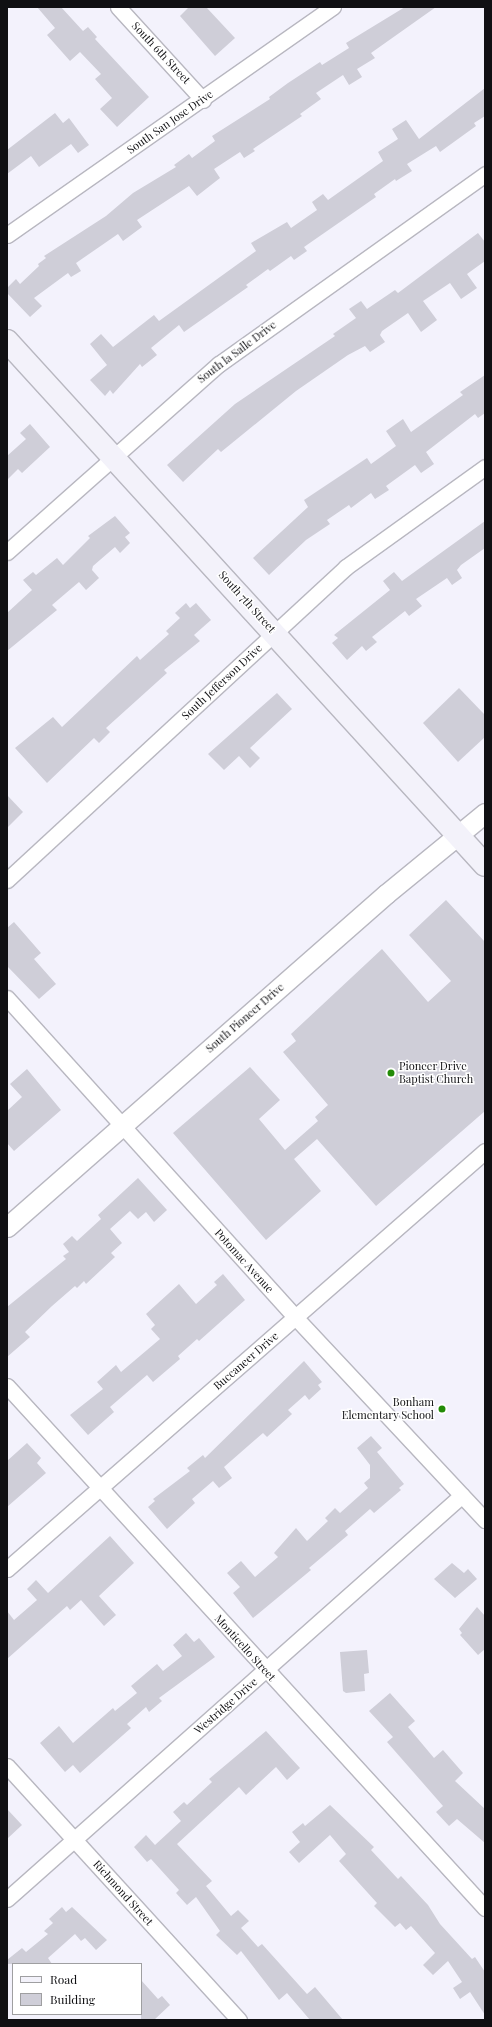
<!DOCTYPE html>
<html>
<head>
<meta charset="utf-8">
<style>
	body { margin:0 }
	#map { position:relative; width:492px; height:2027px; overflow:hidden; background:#f3f2fc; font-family:"Playfair Display",serif }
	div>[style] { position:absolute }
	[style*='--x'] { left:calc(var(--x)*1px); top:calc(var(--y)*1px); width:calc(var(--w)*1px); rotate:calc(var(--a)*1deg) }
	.building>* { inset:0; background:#cfced8 }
	.roads { filter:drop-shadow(1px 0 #b8b7c0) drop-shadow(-1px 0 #b8b7c0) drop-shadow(0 1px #b8b7c0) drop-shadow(0 -1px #b8b7c0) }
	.minor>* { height:15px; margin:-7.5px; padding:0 7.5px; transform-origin:7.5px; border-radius:7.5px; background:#fff }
	.tertiary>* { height:19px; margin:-9.5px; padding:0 9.5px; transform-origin:9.5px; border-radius:9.5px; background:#fff }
	.secondary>* { height:22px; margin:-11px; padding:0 11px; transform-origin:11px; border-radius:11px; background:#f3f2fa }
	.dots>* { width:11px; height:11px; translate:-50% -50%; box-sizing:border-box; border:2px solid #fff; border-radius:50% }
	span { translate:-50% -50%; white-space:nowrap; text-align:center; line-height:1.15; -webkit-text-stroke:3px #fff; paint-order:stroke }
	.street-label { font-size:11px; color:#101013 }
	.poi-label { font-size:11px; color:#101013 }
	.left { translate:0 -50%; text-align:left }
	.right { translate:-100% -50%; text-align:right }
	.frame { position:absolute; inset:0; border:8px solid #101013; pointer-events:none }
	.legend { position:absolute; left:12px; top:1963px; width:130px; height:52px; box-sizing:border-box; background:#fff; border:1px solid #9f9fa1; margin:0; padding:5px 7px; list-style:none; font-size:12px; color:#101013 }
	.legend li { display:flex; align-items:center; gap:8px; height:20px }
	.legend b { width:20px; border:1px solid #9f9fa1 }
</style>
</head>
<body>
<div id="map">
	<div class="building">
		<i style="clip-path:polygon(37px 7px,61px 7px,83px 31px,88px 27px,97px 37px,95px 39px,149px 97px,117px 127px,100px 109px,112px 98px,95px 79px,101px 74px,80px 52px,70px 61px,47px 35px,55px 28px)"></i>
		<i style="clip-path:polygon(189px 7px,206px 7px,235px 38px,215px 56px,180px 16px)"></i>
		<i style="clip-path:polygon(405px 7px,436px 7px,371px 53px,375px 58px,357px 69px,362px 77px,349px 85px,343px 75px,316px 93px,321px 99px,300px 114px,302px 116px,253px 149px,255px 151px,244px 158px,240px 152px,214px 169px,220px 178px,197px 196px,189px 186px,137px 220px,142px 227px,123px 241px,118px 234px,76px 263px,81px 271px,71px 277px,68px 273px,34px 298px,42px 306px,30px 317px,7px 293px,7px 288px,16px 279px,20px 284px,39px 266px,38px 264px,46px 258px,44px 256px,106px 216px,133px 193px,176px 167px,174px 165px,189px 154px,192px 158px,215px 141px,212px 136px,270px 99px,269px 97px,288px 83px,320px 62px,322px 65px,349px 48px,346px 43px)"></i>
		<i style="clip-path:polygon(485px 88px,485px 116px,474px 123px,476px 126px,440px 152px,436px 146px,407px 164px,412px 171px,396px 181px,395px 179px,374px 194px,376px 197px,304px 247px,307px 251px,294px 260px,291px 256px,270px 271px,268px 269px,246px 285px,248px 287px,184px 332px,179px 325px,151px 348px,157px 355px,142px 367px,140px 364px,113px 394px,110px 390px,105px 396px,90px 380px,107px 365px,90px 344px,101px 334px,113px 347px,154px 315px,159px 321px,256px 251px,251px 243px,287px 222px,291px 228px,317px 210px,312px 202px,323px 194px,328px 200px,383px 161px,378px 152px,398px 139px,392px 129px,406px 120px,419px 139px)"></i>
		<i style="clip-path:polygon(55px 113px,63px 123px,69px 118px,89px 145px,78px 153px,71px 144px,39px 167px,31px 156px,7px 174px,7px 150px)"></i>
		<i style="clip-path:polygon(478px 233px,485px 242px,485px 261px,467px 274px,477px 288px,461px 299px,450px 283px,423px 301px,437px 320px,421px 332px,408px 313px,382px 331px,380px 335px,385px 342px,370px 352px,365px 346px,348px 355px,296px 391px,221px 452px,218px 449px,183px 482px,167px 465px,235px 404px,335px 336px,333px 334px,356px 318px,349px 309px,361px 301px,367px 309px,395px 290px,398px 293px)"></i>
		<i style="clip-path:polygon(485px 375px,485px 413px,478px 418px,475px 414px,426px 452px,434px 464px,421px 473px,415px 465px,386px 486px,389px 490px,375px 499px,371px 493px,351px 508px,349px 505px,327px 520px,330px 524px,306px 540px,269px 575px,253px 558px,308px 507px,304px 500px,367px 458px,371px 464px,396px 446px,386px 431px,403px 419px,411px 432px,463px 395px,460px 392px)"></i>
		<i style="clip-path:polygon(30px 424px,50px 447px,22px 473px,18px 469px,7px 480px,7px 456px,26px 439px,20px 433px)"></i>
		<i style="clip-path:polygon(115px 516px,130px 533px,125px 537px,130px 543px,120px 553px,115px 547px,93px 566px,92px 570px,99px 578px,86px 590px,79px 582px,52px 605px,57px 610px,7px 651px,7px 613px,32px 590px,23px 580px,33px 572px,36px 575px,57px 558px,63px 565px,90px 538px,88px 536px)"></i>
		<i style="clip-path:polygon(485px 521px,485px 548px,461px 565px,457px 570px,462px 578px,452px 585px,447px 578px,416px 599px,422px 606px,409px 616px,405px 611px,372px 637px,377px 642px,366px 651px,362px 646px,347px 660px,332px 643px,338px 638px,334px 635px,390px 590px,383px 581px,394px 572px,402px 581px)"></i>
		<i style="clip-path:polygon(186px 603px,190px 608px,196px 603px,211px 620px,194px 635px,200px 641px,164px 670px,167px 673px,106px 728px,110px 732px,99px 743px,94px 738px,47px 783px,15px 748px,53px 717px,62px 727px,137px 656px,140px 660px,169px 634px,166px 631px,180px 618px,175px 613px)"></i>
		<i style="clip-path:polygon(459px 688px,485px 715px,485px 737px,458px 762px,423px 723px)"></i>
		<i style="clip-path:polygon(277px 693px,292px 709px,250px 748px,260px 758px,250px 768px,239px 756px,224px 770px,208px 754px)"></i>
		<i style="clip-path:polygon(7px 795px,23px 812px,7px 828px)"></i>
		<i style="clip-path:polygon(446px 900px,485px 942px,485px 1111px,376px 1206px,317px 1139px,294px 1159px,321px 1191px,266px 1240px,173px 1133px,250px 1067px,280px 1100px,259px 1119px,285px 1150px,318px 1121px,315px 1117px,328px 1105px,283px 1052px,296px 1041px,291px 1034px,382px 949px,428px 1002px,451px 981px,409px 935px)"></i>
		<i style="clip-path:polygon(14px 922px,41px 953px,34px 959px,56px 984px,39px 999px,7px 966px,7px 928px)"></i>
		<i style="clip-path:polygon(27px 1069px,61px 1110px,14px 1151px,7px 1143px,7px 1111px,22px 1097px,10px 1084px)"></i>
		<i style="clip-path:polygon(138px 1178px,167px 1210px,154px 1222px,146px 1212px,138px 1219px,130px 1211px,110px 1229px,122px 1243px,111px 1253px,115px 1257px,86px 1284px,84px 1281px,77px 1288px,75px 1286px,52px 1306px,25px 1332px,30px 1337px,7px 1357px,7px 1307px,66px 1259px,63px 1256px,69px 1252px,63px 1244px,72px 1236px,77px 1241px,101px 1219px,98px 1215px)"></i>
		<i style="clip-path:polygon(223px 1274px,245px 1300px,199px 1341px,197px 1339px,178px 1356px,180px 1359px,153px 1382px,147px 1375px,110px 1407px,114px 1412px,88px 1435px,70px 1415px,103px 1389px,97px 1382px,116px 1365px,121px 1372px,160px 1339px,151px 1329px,155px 1325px,146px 1314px,179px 1284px,196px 1304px,217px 1285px,214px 1282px)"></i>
		<i style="clip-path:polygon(304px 1361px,322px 1382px,318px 1385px,321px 1389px,309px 1400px,305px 1395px,288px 1410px,292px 1414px,267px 1437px,263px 1433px,224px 1467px,232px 1478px,219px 1488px,213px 1481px,192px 1499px,195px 1503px,167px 1529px,148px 1507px,155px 1501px,153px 1499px,190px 1471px,187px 1468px,203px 1455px,205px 1458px)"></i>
		<i style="clip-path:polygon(371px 1436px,382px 1448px,377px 1452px,404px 1484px,399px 1488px,401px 1490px,374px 1513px,370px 1509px,345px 1531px,348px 1535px,309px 1568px,311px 1570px,253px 1618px,233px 1593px,240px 1587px,227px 1573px,241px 1561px,255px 1577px,278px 1557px,274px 1553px,296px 1528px,307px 1541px,328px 1521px,325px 1518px,335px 1508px,340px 1513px,368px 1488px,364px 1483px,370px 1478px,370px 1465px,357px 1448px)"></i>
		<i style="clip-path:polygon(27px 1443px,41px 1458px,37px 1463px,46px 1473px,7px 1507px,7px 1461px)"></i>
		<i style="clip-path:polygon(110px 1536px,134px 1563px,99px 1596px,116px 1615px,104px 1626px,81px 1600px,70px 1610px,67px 1606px,7px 1659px,7px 1611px,14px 1620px,37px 1600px,27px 1589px,36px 1580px,48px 1593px)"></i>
		<i style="clip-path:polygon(452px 1563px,464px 1573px,468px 1569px,477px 1579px,455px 1598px,434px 1579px)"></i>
		<i style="clip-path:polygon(477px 1607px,485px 1616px,485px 1649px,478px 1655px,460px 1635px,462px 1633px,459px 1629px)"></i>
		<i style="clip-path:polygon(186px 1633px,194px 1642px,199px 1638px,215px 1657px,159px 1698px,162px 1701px,149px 1712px,146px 1707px,127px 1724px,131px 1728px,80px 1773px,73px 1765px,65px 1772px,40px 1743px,59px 1726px,73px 1743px,113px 1708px,115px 1711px,137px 1693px,131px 1686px,157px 1664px,163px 1671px,182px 1656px,173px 1645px)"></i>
		<i style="clip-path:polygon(367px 1650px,369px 1673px,364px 1674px,365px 1691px,346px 1693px,343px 1691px,340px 1652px)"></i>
		<i style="clip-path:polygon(390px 1693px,415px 1721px,408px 1727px,434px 1758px,443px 1750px,463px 1773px,455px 1781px,485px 1809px,485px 1843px,457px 1819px,449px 1826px,436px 1812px,443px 1806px,387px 1742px,393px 1737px,369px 1711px)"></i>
		<i style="clip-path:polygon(266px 1731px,300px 1768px,287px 1780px,276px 1767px,246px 1795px,239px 1787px,177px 1844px,212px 1881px,206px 1886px,231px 1916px,238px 1910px,249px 1921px,241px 1928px,258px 1947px,262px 1944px,307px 1994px,315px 1987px,343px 2020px,310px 2020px,287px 1993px,279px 2000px,241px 1951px,237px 1955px,216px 1935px,220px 1931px,196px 1897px,187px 1905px,176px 1893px,179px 1890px,151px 1859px,147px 1862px,134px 1847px,146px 1835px,155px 1845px,181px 1821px,173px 1812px,184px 1802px,187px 1805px,212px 1782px,209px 1779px)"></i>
		<i style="clip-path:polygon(330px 1805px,374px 1847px,371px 1850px,398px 1879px,401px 1876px,428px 1905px,440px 1924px,472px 1959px,475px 1957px,485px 1972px,485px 2015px,470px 1992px,460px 1999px,453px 1988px,462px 1982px,448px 1961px,433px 1975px,423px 1965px,435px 1953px,411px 1926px,406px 1930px,400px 1923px,395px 1927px,374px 1906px,377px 1903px,339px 1861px,346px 1854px,330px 1835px,299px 1863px,289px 1852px,300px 1842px,292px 1832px,303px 1823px,305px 1826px)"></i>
		<i style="clip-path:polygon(7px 1809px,22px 1825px,7px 1839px)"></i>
		<i style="clip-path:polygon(62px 1907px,66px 1912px,72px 1907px,107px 1940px,96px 1950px,85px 1938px,81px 1941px,75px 1934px,48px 1958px,52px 1964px,7px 1964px,7px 1960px,22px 1948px,26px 1952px,48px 1934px,44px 1931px,53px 1923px,49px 1919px)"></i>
		<i style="clip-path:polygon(141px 1980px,158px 1999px,162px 1996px,170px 2005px,154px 2020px,141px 2020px)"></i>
	</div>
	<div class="roads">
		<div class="minor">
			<i style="--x:118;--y:7;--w:126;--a:47.6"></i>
			<i style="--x:7;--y:235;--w:398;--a:-35"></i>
			<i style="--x:7;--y:552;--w:283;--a:-41.6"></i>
			<i style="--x:219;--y:364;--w:327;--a:-35.5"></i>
			<i style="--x:7;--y:880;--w:461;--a:-42.7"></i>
			<i style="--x:346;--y:567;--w:171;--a:-35.7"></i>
			<i style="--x:7;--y:998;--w:431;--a:47.9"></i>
			<i style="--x:296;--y:1318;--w:277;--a:46.9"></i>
			<i style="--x:7;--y:1386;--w:708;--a:47.52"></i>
			<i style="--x:7;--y:1569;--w:635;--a:-41.17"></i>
			<i style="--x:7;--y:1766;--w:344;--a:47.6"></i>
			<i style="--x:7;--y:1899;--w:608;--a:-41.6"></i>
		</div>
		<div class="tertiary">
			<i style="--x:7;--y:1227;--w:505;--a:-41.3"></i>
			<i style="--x:386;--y:894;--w:128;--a:-39.3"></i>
		</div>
		<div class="secondary">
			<i style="--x:7;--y:341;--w:709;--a:47.63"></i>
		</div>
	</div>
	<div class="dots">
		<i style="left:391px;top:1073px;background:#228b07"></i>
		<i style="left:442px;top:1409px;background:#228b07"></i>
	</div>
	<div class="street-label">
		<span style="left:161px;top:53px;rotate:47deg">South 6th Street</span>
		<span style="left:170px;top:122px;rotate:-35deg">South San Jose Drive</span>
		<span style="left:237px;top:352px;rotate:-37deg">South la Salle Drive</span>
		<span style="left:247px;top:602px;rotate:48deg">South 7th Street</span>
		<span style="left:222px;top:682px;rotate:-43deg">South Jefferson Drive</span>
		<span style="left:245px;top:1018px;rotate:-41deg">South Pioneer Drive</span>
		<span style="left:244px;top:1261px;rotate:48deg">Potomac Avenue</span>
		<span style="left:246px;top:1361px;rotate:-41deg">Buccaneer Drive</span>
		<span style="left:245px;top:1648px;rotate:48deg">Monticello Street</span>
		<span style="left:226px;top:1706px;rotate:-41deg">Westridge Drive</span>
		<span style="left:123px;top:1893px;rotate:48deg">Richmond Street</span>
	</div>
	<div class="poi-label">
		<span class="left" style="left:399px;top:1073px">Pioneer Drive<br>Baptist Church</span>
		<span class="right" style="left:434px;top:1409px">Bonham<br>Elementary School</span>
	</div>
	<div class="frame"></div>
	<ul class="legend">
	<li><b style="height:5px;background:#f3f2fa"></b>Road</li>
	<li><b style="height:11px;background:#cfced8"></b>Building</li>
	</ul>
</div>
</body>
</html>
